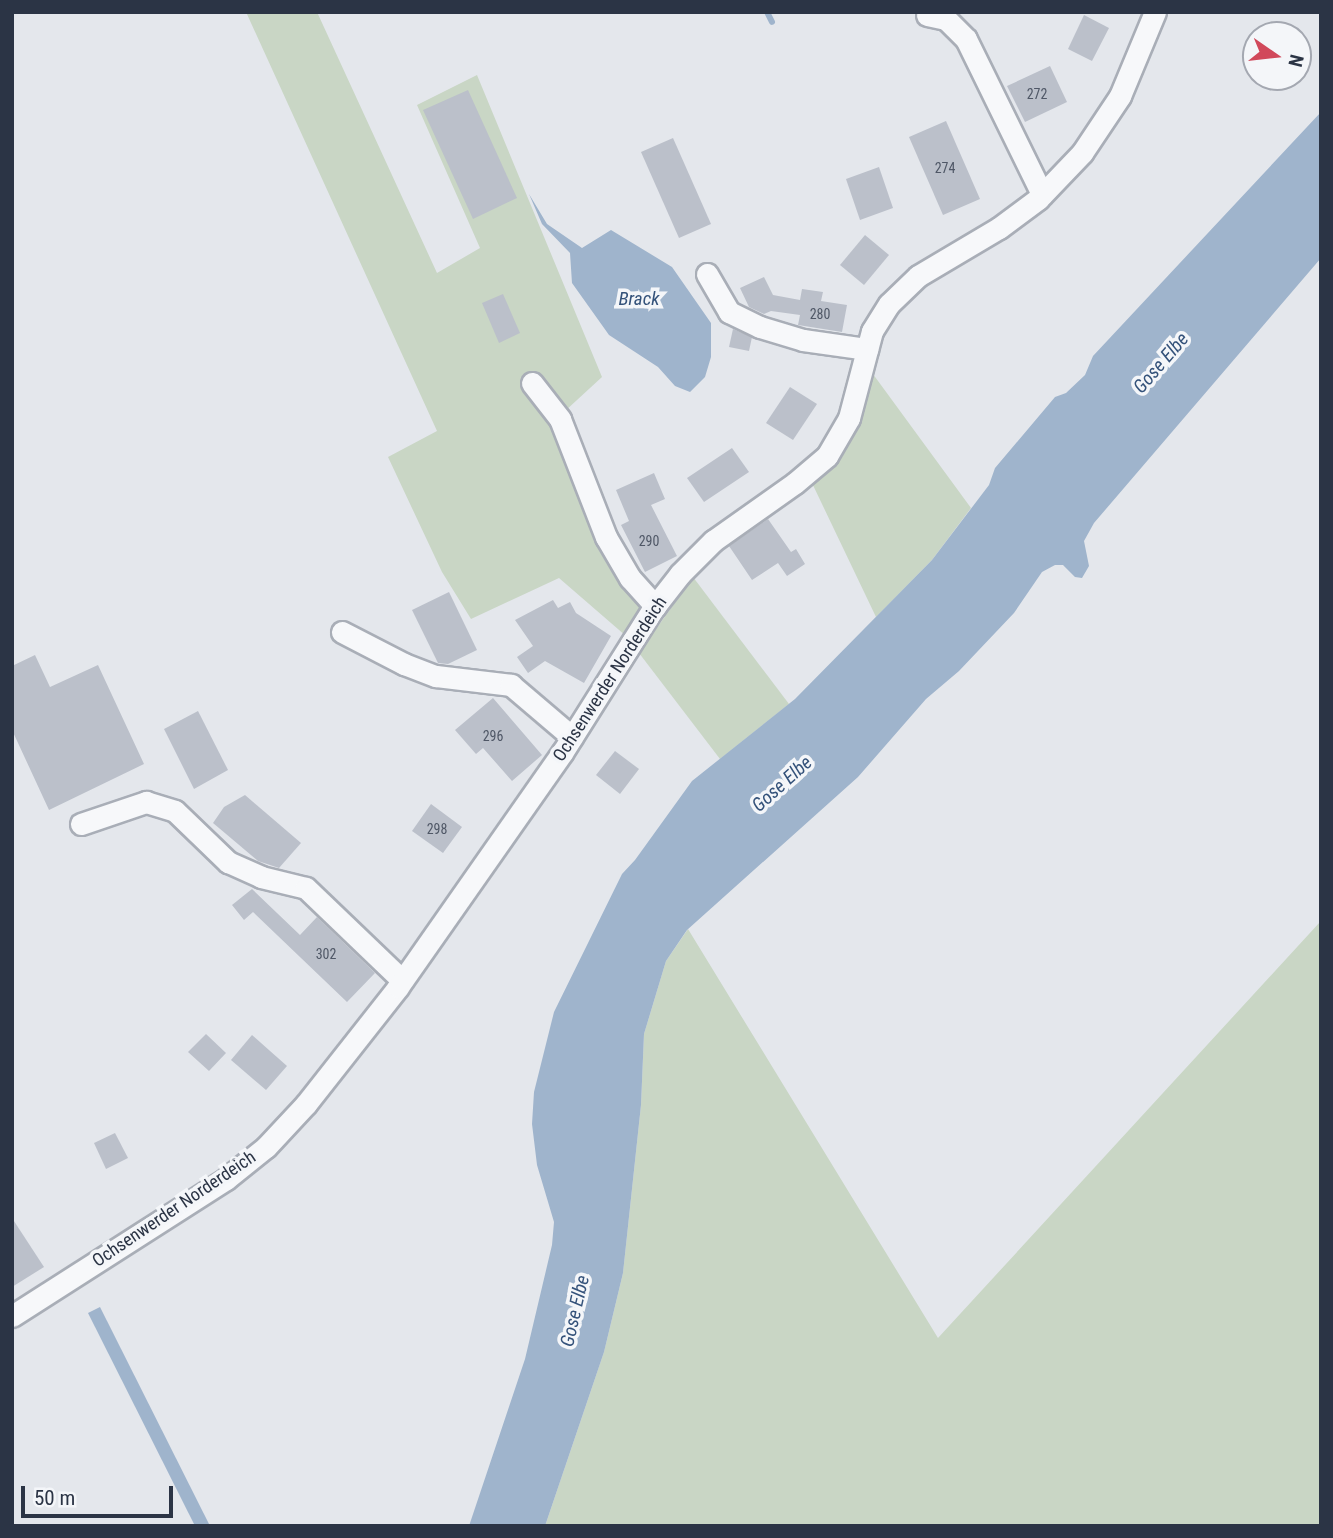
<!DOCTYPE html>
<html>
<head>
<meta charset="utf-8">
<style>
	body { margin:0 }
	#map { position:relative; width:1333px; height:1538px; overflow:hidden; background:#e4e7ec; font-family:"Roboto Condensed",sans-serif }
	div>[style] { position:absolute }
	[style*='--x'] { left:calc(var(--x)*1px); top:calc(var(--y)*1px); width:calc(var(--w)*1px); rotate:calc(var(--a)*1deg) }
	.green>* { inset:0; background:#c9d6c5 }
	.water>* { inset:0; background:#9fb4cc }
	.stream>* { height:6px; margin:-3px; padding:0 3px; transform-origin:3px; border-radius:3px; background:#9fb4cc }
	.building>* { inset:0; background:#bbc0ca }
	.roads { filter:drop-shadow(2px 0 #a9aeb7) drop-shadow(-2px 0 #a9aeb7) drop-shadow(0 2px #a9aeb7) drop-shadow(0 -2px #a9aeb7) }
	.minor>* { height:21px; margin:-10.5px; padding:0 10.5px; transform-origin:10.5px; border-radius:10.5px; background:#f7f8fa }
	span { translate:-50% -50%; white-space:nowrap; text-align:center; line-height:1.15; -webkit-text-stroke:7px #f4f6f9; paint-order:stroke }
	.number-label { font-size:14px; color:#4f5766 }
	.number-label span { -webkit-text-stroke-width:0 }
	.street-label { font-size:18px; color:#2b3445 }
	.water-label { font-size:19px; color:#34527a; font-style:italic }
	.frame { position:absolute; inset:0; border:14px solid #2b3445; pointer-events:none }
	.north { position:absolute; left:1242px; top:21px; width:70px; height:70px; box-sizing:border-box; background:#f4f6f9; border:2px solid #a4a8b1; border-radius:50%; rotate:104deg; font-size:19px; font-weight:700; line-height:28px; text-align:center; color:#2b3445 }
	.north::after { content:''; display:block; margin:auto; width:24px; height:32px; background:#d1495b; clip-path:polygon(50% 0,100% 100%,50% 72%,0 100%) }
	.scale { position:absolute; left:21px; top:1486px; width:152px; height:32px; box-sizing:border-box; border:4px solid #2b3445; border-top:0; padding-left:9px; font-size:21px; line-height:24px; white-space:nowrap; color:#2b3445; -webkit-text-stroke:5px #f4f6f9; paint-order:stroke }
</style>
</head>
<body>
<div id="map">
	<div class="green">
		<i style="clip-path:polygon(246px 12px,317px 12px,437px 273px,480px 248px,417px 105px,477px 75px,602px 377px,552px 423px,646px 598px,626px 636px,559px 578px,471px 619px,442px 572px,388px 457px,437px 431px)"></i>
		<i style="clip-path:polygon(870px 370px,971px 508px,932px 560px,876px 617px,811px 481px,842px 457px)"></i>
		<i style="clip-path:polygon(693px 577px,789px 704px,720px 759px,639px 653px)"></i>
		<i style="clip-path:polygon(1320px 922px,1321px 1526px,545px 1526px,604px 1352px,623px 1273px,641px 1105px,644px 1034px,666px 961px,688px 929px,938px 1338px)"></i>
	</div>
	<div class="water">
		<i style="clip-path:polygon(1321px 112px,1321px 258px,1094px 523px,1084px 541px,1089px 566px,1082px 578px,1075px 577px,1063px 565px,1055px 565px,1042px 572px,1014px 613px,959px 671px,926px 699px,858px 777px,687px 930px,666px 961px,644px 1034px,641px 1105px,623px 1273px,604px 1352px,545px 1526px,469px 1526px,525px 1359px,552px 1245px,554px 1222px,537px 1165px,532px 1124px,534px 1092px,554px 1012px,622px 874px,635px 860px,692px 781px,795px 699px,932px 560px,989px 485px,995px 468px,1055px 397px,1066px 393px,1085px 375px,1093px 356px)"></i>
		<i style="clip-path:polygon(529px 194px,547px 224px,582px 248px,611px 230px,672px 267px,711px 323px,711px 357px,705px 377px,690px 392px,675px 386px,658px 367px,609px 335px,572px 283px,570px 253px,542px 224px)"></i>
		<i style="clip-path:polygon(100px 1307px,210px 1526px,195px 1526px,88px 1313px)"></i>
	</div>
	<div class="stream">
		<i style="--x:767;--y:12;--w:11;--a:63"></i>
	</div>
	<div class="building">
		<i style="clip-path:polygon(1084px 15px,1109px 28px,1092px 61px,1068px 49px)"></i>
		<i style="clip-path:polygon(1050px 66px,1067px 102px,1025px 122px,1007px 86px)"></i>
		<i style="clip-path:polygon(468px 90px,517px 198px,473px 219px,423px 110px)"></i>
		<i style="clip-path:polygon(946px 121px,980px 199px,943px 215px,909px 137px)"></i>
		<i style="clip-path:polygon(673px 138px,711px 224px,679px 238px,641px 152px)"></i>
		<i style="clip-path:polygon(879px 167px,893px 208px,860px 220px,846px 179px)"></i>
		<i style="clip-path:polygon(865px 235px,889px 255px,864px 285px,840px 265px)"></i>
		<i style="clip-path:polygon(764px 277px,773px 295px,800px 300px,802px 289px,823px 292px,821px 301px,847px 305px,842px 332px,798px 325px,800px 315px,771px 311px,764px 314px,749px 307px,740px 288px)"></i>
		<i style="clip-path:polygon(503px 294px,520px 333px,499px 343px,482px 303px)"></i>
		<i style="clip-path:polygon(733px 329px,752px 337px,749px 351px,729px 347px)"></i>
		<i style="clip-path:polygon(790px 387px,817px 404px,793px 440px,766px 423px)"></i>
		<i style="clip-path:polygon(732px 448px,749px 472px,704px 502px,687px 478px)"></i>
		<i style="clip-path:polygon(654px 473px,665px 499px,651px 505px,677px 556px,645px 572px,621px 525px,629px 521px,616px 490px)"></i>
		<i style="clip-path:polygon(768px 519px,791px 552px,796px 549px,805px 564px,787px 576px,778px 563px,752px 580px,729px 546px)"></i>
		<i style="clip-path:polygon(449px 592px,477px 650px,448px 664px,438px 663px,412px 610px)"></i>
		<i style="clip-path:polygon(553px 600px,558px 608px,570px 602px,576px 613px,611px 636px,584px 683px,545px 661px,528px 673px,517px 657px,533px 646px,515px 620px)"></i>
		<i style="clip-path:polygon(35px 655px,50px 687px,98px 665px,144px 764px,49px 810px,12px 730px,12px 666px)"></i>
		<i style="clip-path:polygon(493px 698px,542px 755px,512px 781px,483px 748px,476px 754px,455px 730px)"></i>
		<i style="clip-path:polygon(198px 711px,228px 770px,194px 789px,164px 729px)"></i>
		<i style="clip-path:polygon(615px 751px,639px 769px,620px 794px,596px 775px)"></i>
		<i style="clip-path:polygon(245px 795px,301px 843px,279px 868px,258px 861px,213px 823px,224px 807px)"></i>
		<i style="clip-path:polygon(431px 804px,462px 827px,443px 853px,412px 831px)"></i>
		<i style="clip-path:polygon(252px 889px,300px 935px,317px 917px,375px 973px,347px 1002px,253px 912px,244px 920px,232px 905px)"></i>
		<i style="clip-path:polygon(206px 1034px,226px 1053px,209px 1071px,188px 1052px)"></i>
		<i style="clip-path:polygon(252px 1035px,287px 1066px,266px 1090px,231px 1060px)"></i>
		<i style="clip-path:polygon(115px 1133px,128px 1158px,106px 1169px,94px 1143px)"></i>
		<i style="clip-path:polygon(12px 1218px,44px 1267px,12px 1287px)"></i>
	</div>
	<div class="roads">
		<div class="minor">
			<i style="--x:927;--y:15;--w:19;--a:12"></i>
			<i style="--x:946;--y:19;--w:28;--a:45"></i>
			<i style="--x:966;--y:39;--w:173;--a:63.9"></i>
			<i style="--x:707;--y:274;--w:44;--a:59.9"></i>
			<i style="--x:729;--y:312;--w:34;--a:26"></i>
			<i style="--x:760;--y:327;--w:45;--a:16.8"></i>
			<i style="--x:803;--y:340;--w:65;--a:8"></i>
			<i style="--x:532;--y:383;--w:46;--a:52.1"></i>
			<i style="--x:560;--y:419;--w:127;--a:68.7"></i>
			<i style="--x:606;--y:537;--w:48;--a:59.7"></i>
			<i style="--x:630;--y:578;--w:38;--a:48"></i>
			<i style="--x:342;--y:632;--w:70;--a:27.3"></i>
			<i style="--x:404;--y:664;--w:34;--a:21"></i>
			<i style="--x:436;--y:676;--w:76;--a:6.8"></i>
			<i style="--x:511;--y:685;--w:80;--a:40.4"></i>
			<i style="--x:81;--y:824;--w:69;--a:-18.7"></i>
			<i style="--x:146;--y:802;--w:30;--a:17"></i>
			<i style="--x:175;--y:811;--w:74;--a:43.9"></i>
			<i style="--x:228;--y:862;--w:36;--a:24"></i>
			<i style="--x:261;--y:877;--w:46;--a:13.7"></i>
			<i style="--x:306;--y:888;--w:133;--a:43.8"></i>
			<i style="--x:12;--y:1316;--w:254;--a:-32.6"></i>
			<i style="--x:226;--y:1179;--w:51;--a:-38.7"></i>
			<i style="--x:266;--y:1147;--w:59;--a:-47.1"></i>
			<i style="--x:306;--y:1104;--w:149;--a:-51.8"></i>
			<i style="--x:398;--y:987;--w:286;--a:-55"></i>
			<i style="--x:562;--y:753;--w:169;--a:-57.8"></i>
			<i style="--x:652;--y:610;--w:46;--a:-52.1"></i>
			<i style="--x:680;--y:574;--w:47;--a:-45"></i>
			<i style="--x:713;--y:541;--w:100;--a:-35.3"></i>
			<i style="--x:795;--y:483;--w:42;--a:-40.2"></i>
			<i style="--x:827;--y:456;--w:44;--a:-59.9"></i>
			<i style="--x:849;--y:418;--w:90;--a:-75.2"></i>
			<i style="--x:872;--y:331;--w:32;--a:-58"></i>
			<i style="--x:889;--y:304;--w:40;--a:-44"></i>
			<i style="--x:918;--y:276;--w:94;--a:-30.7"></i>
			<i style="--x:999;--y:228;--w:49;--a:-36.6"></i>
			<i style="--x:1038;--y:199;--w:64;--a:-46.3"></i>
			<i style="--x:1082;--y:153;--w:69;--a:-56.3"></i>
			<i style="--x:1120;--y:96;--w:91;--a:-67.4"></i>
		</div>
	</div>
	<div class="number-label">
		<span style="left:1037px;top:94px">272</span>
		<span style="left:945px;top:168px">274</span>
		<span style="left:820px;top:314px">280</span>
		<span style="left:649px;top:541px">290</span>
		<span style="left:493px;top:736px">296</span>
		<span style="left:437px;top:829px">298</span>
		<span style="left:326px;top:954px">302</span>
	</div>
	<div class="street-label">
		<span style="left:610px;top:679px;rotate:-57deg">Ochsenwerder Norderdeich</span>
		<span style="left:174px;top:1209px;rotate:-34deg">Ochsenwerder Norderdeich</span>
	</div>
	<div class="water-label">
		<span style="left:639px;top:299px">Brack</span>
		<span style="left:1161px;top:363px;rotate:-49deg">Gose Elbe</span>
		<span style="left:782px;top:784px;rotate:-42deg">Gose Elbe</span>
		<span style="left:575px;top:1311px;rotate:-77deg">Gose Elbe</span>
	</div>
	<div class="frame"></div>
	<div class="north">N</div>
	<div class="scale">50 m</div>
</div>
</body>
</html>
